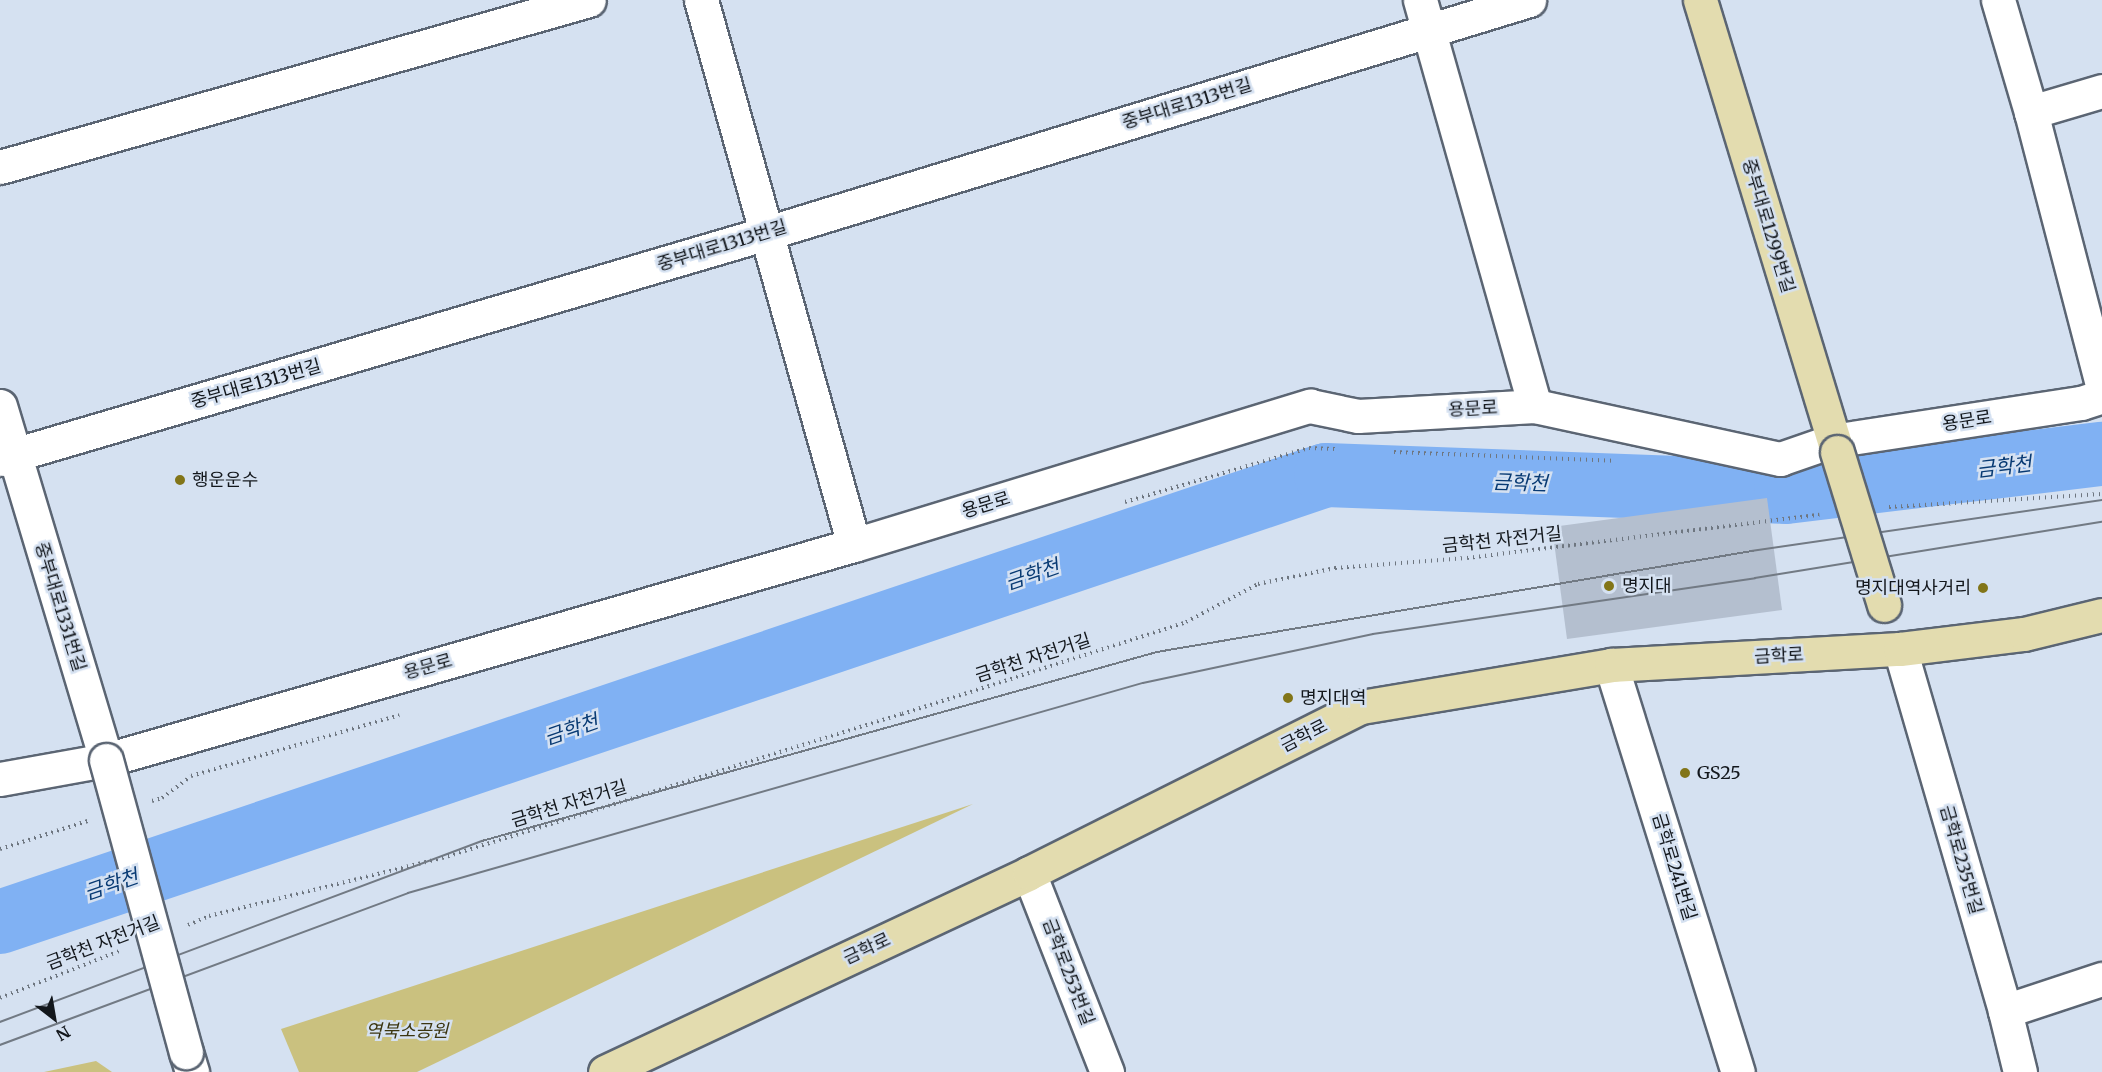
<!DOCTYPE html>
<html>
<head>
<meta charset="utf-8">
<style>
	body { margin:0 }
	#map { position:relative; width:2102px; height:1072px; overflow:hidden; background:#d5e1f1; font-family:Merriweather,"Noto Sans KR",serif }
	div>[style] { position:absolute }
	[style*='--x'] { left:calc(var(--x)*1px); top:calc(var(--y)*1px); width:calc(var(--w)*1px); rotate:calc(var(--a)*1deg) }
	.green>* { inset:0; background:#cac17f }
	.river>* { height:64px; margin:-32px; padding:0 32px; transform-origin:32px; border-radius:32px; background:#80b1f3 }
	.building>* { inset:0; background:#b4bfcf }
	.path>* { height:4px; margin-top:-2px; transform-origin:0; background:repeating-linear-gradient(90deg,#6e7680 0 1.5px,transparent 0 6px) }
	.roads { filter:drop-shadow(2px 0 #5b6573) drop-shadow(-2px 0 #5b6573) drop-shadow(0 2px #5b6573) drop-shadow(0 -2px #5b6573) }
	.minor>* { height:33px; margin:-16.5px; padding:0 16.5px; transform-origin:16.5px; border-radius:16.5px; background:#fff }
	.major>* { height:33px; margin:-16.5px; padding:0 16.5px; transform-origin:16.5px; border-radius:16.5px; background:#e3dcaf }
	.tram>* { height:1.5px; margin:-0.75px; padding:0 0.75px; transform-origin:0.75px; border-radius:0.75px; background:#727a84 }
	.bridges { filter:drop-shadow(2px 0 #5b6573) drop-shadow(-2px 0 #5b6573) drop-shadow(0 2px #5b6573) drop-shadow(0 -2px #5b6573) }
	.minor-bridge>* { height:33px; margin:-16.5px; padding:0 16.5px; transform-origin:16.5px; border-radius:16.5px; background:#fff }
	.major-bridge>* { height:33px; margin:-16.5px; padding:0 16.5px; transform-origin:16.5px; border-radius:16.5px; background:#e3dcaf }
	.dots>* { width:16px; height:16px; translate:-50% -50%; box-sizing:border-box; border:3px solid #d5e1f1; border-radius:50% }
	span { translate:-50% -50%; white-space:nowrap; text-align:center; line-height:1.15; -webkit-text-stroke:5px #d5e1f1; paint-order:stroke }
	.street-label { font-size:18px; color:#13171c }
	.poi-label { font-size:18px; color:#13171c }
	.left { translate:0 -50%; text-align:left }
	.right { translate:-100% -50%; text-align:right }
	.park-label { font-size:18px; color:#3b350f; font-style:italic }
	.water-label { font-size:20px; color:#083a73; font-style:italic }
	.north { position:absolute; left:24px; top:988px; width:60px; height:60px; -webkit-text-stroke:4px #d5e1f1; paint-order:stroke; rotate:149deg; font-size:16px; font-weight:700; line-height:24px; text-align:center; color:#13171c }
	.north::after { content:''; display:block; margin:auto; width:21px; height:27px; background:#13171c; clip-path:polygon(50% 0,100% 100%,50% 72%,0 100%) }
</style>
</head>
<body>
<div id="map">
	<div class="green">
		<i style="clip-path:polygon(973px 804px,417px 1072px,299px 1072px,281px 1029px)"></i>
		<i style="clip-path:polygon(96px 1061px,112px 1072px,44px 1072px)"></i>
	</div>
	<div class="river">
		<i style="--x:0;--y:922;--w:1399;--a:-18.63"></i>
		<i style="--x:1326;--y:475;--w:460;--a:2.1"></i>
		<i style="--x:1786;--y:492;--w:318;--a:-6.9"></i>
	</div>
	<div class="building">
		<i style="clip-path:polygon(1767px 498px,1782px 610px,1567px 639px,1552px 527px)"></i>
	</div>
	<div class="path">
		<i style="--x:1394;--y:452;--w:220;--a:2.3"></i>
		<i style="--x:1125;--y:502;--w:192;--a:-16.4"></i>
		<i style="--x:1309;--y:448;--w:26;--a:2"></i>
		<i style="--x:1889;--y:507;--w:213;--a:-3.5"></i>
		<i style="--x:152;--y:801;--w:10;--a:-17"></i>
		<i style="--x:162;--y:798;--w:36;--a:-37"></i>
		<i style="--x:191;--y:776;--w:217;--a:-16.3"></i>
		<i style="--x:0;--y:849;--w:92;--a:-17.7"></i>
		<i style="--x:188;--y:925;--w:23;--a:-23"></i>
		<i style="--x:209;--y:916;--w:240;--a:-14"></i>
		<i style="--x:442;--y:858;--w:482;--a:-17.4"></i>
		<i style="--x:902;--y:714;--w:299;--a:-17.9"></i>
		<i style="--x:1186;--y:622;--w:81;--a:-27.8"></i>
		<i style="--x:1258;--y:584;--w:79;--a:-11.7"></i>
		<i style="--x:1335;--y:568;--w:132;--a:-4.3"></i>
		<i style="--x:1467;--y:558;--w:355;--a:-7"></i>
		<i style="--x:0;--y:998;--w:131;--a:-21.5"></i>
	</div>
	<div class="roads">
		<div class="minor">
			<i style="--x:701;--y:0;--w:566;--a:74.32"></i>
			<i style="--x:1420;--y:0;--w:422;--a:74.2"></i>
			<i style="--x:1998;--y:0;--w:117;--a:73.6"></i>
			<i style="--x:2031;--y:112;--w:281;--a:75.4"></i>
			<i style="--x:2031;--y:112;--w:74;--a:-16.5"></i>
			<i style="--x:0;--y:167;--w:612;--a:-15.83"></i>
			<i style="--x:0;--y:406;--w:370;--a:73.3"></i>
			<i style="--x:0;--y:459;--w:800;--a:-16.42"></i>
			<i style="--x:767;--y:233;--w:797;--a:-17"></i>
			<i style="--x:1900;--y:649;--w:377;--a:73.8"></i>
			<i style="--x:2005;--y:1011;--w:63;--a:76.2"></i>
			<i style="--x:1611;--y:665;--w:426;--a:72.7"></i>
			<i style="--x:0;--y:779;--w:108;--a:-10.2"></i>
			<i style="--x:106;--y:760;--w:778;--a:-16.04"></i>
			<i style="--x:854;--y:545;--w:477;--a:-17"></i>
			<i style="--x:1310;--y:406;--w:49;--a:11.8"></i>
			<i style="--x:1358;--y:416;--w:177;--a:-3.2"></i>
			<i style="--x:1535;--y:406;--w:251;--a:12.2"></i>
			<i style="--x:1780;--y:459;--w:55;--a:-19.1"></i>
			<i style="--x:1832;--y:441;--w:252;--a:-8.7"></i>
			<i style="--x:2081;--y:403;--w:22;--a:-18"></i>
			<i style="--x:1029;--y:873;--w:214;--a:68.6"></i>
			<i style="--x:2005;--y:1011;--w:102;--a:-18.3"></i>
			<i style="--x:186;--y:1052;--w:21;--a:73"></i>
		</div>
		<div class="major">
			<i style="--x:1700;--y:0;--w:472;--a:73.1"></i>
			<i style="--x:605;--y:1072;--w:468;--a:-25.1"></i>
			<i style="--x:1029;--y:873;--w:371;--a:-26.6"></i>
			<i style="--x:1361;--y:707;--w:254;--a:-9.5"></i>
			<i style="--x:1611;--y:665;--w:289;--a:-3.2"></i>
			<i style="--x:1900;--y:649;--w:125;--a:-6.9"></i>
			<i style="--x:2024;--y:634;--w:80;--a:-13.7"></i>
		</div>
	</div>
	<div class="tram">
		<i style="--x:0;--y:1022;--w:515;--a:-20.58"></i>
		<i style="--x:482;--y:841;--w:701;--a:-15.64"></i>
		<i style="--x:1157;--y:652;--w:604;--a:-9.63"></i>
		<i style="--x:1752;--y:551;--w:354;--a:-8.3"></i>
		<i style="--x:0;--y:1045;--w:435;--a:-20.4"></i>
		<i style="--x:408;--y:893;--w:764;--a:-15.95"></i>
		<i style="--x:1143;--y:683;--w:235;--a:-12"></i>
		<i style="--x:1373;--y:634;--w:386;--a:-8.3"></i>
		<i style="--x:1755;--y:578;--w:351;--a:-9.2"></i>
	</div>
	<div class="bridges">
		<div class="minor-bridge">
			<i style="--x:106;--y:760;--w:303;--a:74.7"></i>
		</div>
		<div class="major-bridge">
			<i style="--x:1837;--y:452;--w:160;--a:72.9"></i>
		</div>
	</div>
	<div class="dots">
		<i style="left:180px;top:480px;background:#827518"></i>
		<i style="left:1609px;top:586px;background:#827518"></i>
		<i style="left:1983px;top:588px;background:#827518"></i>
		<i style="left:1288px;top:698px;background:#827518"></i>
		<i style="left:1685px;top:773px;background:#827518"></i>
	</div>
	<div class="street-label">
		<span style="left:1187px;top:104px;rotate:-17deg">중부대로1313번길</span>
		<span style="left:1768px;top:226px;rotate:73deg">중부대로1299번길</span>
		<span style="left:722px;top:246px;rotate:-17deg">중부대로1313번길</span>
		<span style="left:256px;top:384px;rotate:-16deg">중부대로1313번길</span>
		<span style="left:1473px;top:409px;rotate:-3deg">용문로</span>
		<span style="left:1967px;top:421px;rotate:-9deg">용문로</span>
		<span style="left:986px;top:505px;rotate:-17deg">용문로</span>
		<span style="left:1502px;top:540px;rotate:-6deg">금학천 자전거길</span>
		<span style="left:60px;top:607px;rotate:73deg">중부대로1331번길</span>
		<span style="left:1779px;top:656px;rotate:-3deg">금학로</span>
		<span style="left:1033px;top:658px;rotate:-18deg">금학천 자전거길</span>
		<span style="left:428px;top:667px;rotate:-16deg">용문로</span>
		<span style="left:1304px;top:736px;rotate:-27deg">금학로</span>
		<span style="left:569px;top:804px;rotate:-17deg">금학천 자전거길</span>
		<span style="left:1961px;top:860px;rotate:74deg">금학로235번길</span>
		<span style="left:1674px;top:867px;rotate:73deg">금학로241번길</span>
		<span style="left:103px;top:943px;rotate:-21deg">금학천 자전거길</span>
		<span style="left:867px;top:949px;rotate:-25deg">금학로</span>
		<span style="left:1068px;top:972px;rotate:69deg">금학로253번길</span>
	</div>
	<div class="poi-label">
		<span class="left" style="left:192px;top:480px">행운운수</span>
		<span class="left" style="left:1622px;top:586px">명지대</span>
		<span class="right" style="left:1971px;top:588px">명지대역사거리</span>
		<span class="left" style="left:1300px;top:698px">명지대역</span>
		<span class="left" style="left:1697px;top:773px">GS25</span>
	</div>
	<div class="park-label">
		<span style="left:407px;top:1031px">역북소공원</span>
	</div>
	<div class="water-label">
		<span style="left:2004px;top:466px;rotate:-7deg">금학천</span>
		<span style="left:1520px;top:482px;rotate:2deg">금학천</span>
		<span style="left:1032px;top:574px;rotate:-19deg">금학천</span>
		<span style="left:571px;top:729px;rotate:-19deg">금학천</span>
		<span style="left:111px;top:884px;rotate:-19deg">금학천</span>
	</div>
	<div class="north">N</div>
</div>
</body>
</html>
